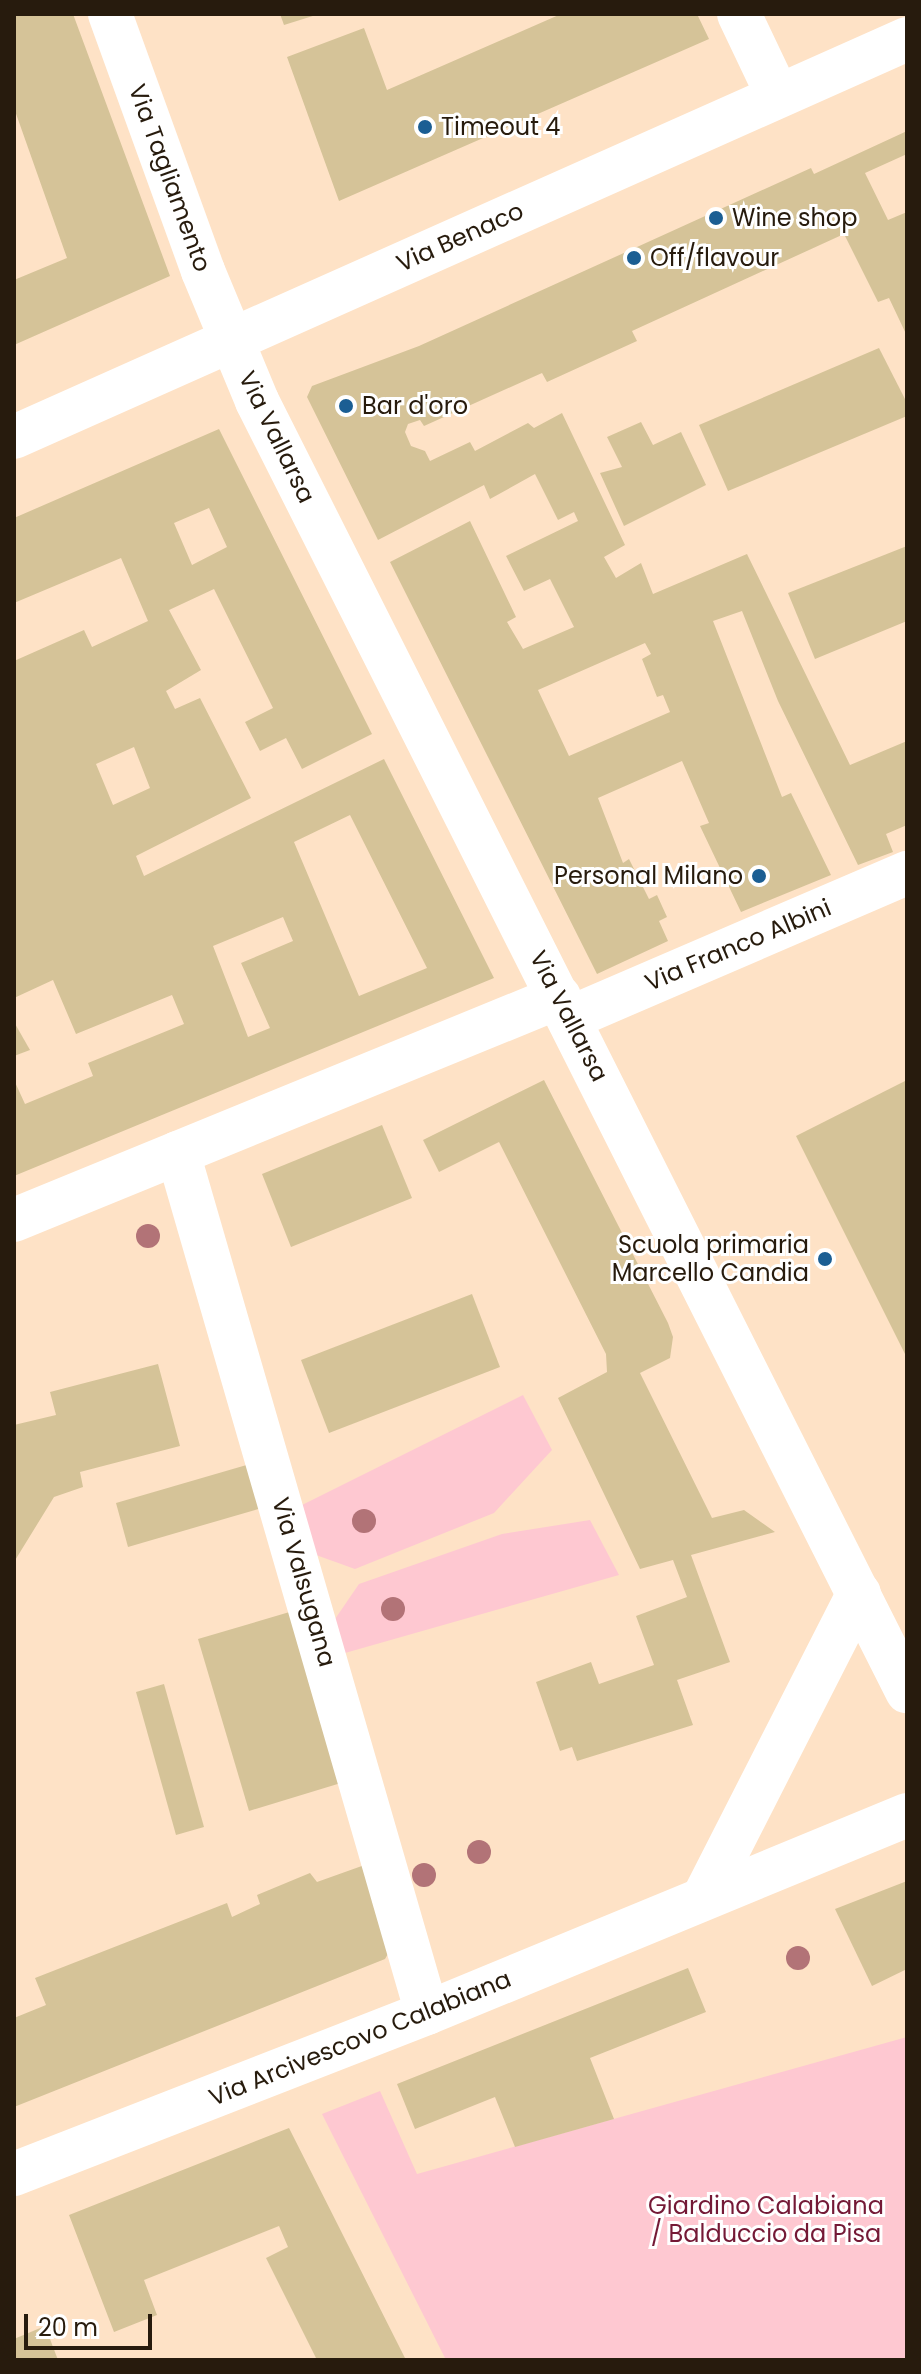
<!DOCTYPE html>
<html>
<head>
<meta charset="utf-8">
<style>
	body { margin:0 }
	#map { position:relative; width:921px; height:2374px; overflow:hidden; background:#fee2c6; font-family:Poppins,sans-serif }
	div>[style] { position:absolute }
	[style*='--x'] { left:calc(var(--x)*1px); top:calc(var(--y)*1px); width:calc(var(--w)*1px); rotate:calc(var(--a)*1deg) }
	.green>* { inset:0; background:#fec8d1 }
	.building>* { inset:0; background:#d5c398 }
	.minor>* { height:44px; margin:-22px; padding:0 22px; transform-origin:22px; border-radius:22px; background:#fff }
	.trees>* { width:24px; height:24px; margin:-12px; border-radius:50%; background:#b27377 }
	.dots>* { width:22px; height:22px; translate:-50% -50%; box-sizing:border-box; border:4px solid #fff; border-radius:50% }
	span { translate:-50% -50%; white-space:nowrap; text-align:center; line-height:1.15; -webkit-text-stroke:6px #fff; paint-order:stroke }
	.poi-label { font-size:24px; color:#271b0d }
	.left { translate:0 -50%; text-align:left }
	.right { translate:-100% -50%; text-align:right }
	.street-label { font-size:24px; color:#271b0d }
	.park-label { font-size:24px; color:#741936 }
	.frame { position:absolute; inset:0; border:16px solid #271b0d; pointer-events:none }
	.scale { position:absolute; left:24px; top:2314px; width:128px; height:36px; box-sizing:border-box; border:4px solid #271b0d; border-top:0; padding-left:10px; font-size:24px; line-height:28px; white-space:nowrap; color:#271b0d; -webkit-text-stroke:6px #fff; paint-order:stroke }
</style>
</head>
<body>
<div id="map">
	<div class="green">
		<i style="clip-path:polygon(523px 1395px,552px 1450px,494px 1513px,355px 1569px,316px 1555px,302px 1505px)"></i>
		<i style="clip-path:polygon(590px 1520px,619px 1575px,345px 1653px,335px 1619px,359px 1584px,502px 1534px)"></i>
		<i style="clip-path:polygon(907px 2037px,907px 2360px,446px 2360px,322px 2114px,380px 2091px,417px 2174px)"></i>
	</div>
	<div class="building">
		<i style="clip-path:polygon(14px 14px,73px 14px,170px 276px,14px 345px,14px 280px,67px 258px,14px 108px)"></i>
		<i style="clip-path:polygon(280px 14px,316px 14px,316px 15px,284px 25px)"></i>
		<i style="clip-path:polygon(561px 14px,697px 14px,709px 39px,339px 201px,287px 57px,364px 28px,387px 90px)"></i>
		<i style="clip-path:polygon(evenodd,907px 131px,907px 154px,865px 173px,888px 220px,907px 212px,907px 336px,889px 298px,878px 302px,844px 234px,632px 331px,637px 341px,547px 382px,542px 373px,424px 426px,420px 420px,408px 424px,405px 432px,411px 446px,425px 451px,430px 461px,470px 442px,475px 451px,528px 423px,534px 428px,562px 413px,625px 545px,604px 557px,616px 578px,641px 563px,653px 594px,747px 554px,850px 765px,907px 741px,907px 825px,886px 834px,893px 852px,858px 865px,778px 701px,742px 611px,713px 621px,782px 797px,791px 793px,831px 875px,741px 912px,700px 826px,709px 823px,682px 761px,598px 798px,623px 863px,629px 859px,649px 899px,657px 895px,667px 917px,659px 921px,668px 941px,597px 974px,390px 562px,470px 521px,516px 617px,507px 622px,523px 649px,574px 627px,550px 579px,524px 591px,506px 556px,578px 521px,574px 512px,558px 520px,535px 474px,490px 499px,484px 485px,378px 540px,307px 397px,312px 386px,419px 346px,811px 168px,814px 174px,907px 131px,645px 643px,651px 654px,642px 659px,657px 697px,663px 695px,670px 712px,569px 756px,538px 690px,645px 643px)"></i>
		<i style="clip-path:polygon(879px 348px,907px 403px,907px 416px,728px 491px,699px 425px)"></i>
		<i style="clip-path:polygon(641px 422px,653px 445px,681px 432px,706px 485px,624px 526px,600px 473px,622px 467px,607px 437px)"></i>
		<i style="clip-path:polygon(evenodd,219px 429px,372px 734px,302px 769px,286px 738px,260px 751px,245px 722px,273px 708px,214px 589px,169px 610px,201px 670px,166px 691px,175px 709px,200px 698px,251px 798px,136px 856px,144px 876px,384px 759px,494px 978px,14px 1176px,14px 1080px,25px 1104px,93px 1076px,88px 1063px,184px 1024px,172px 995px,76px 1034px,53px 980px,14px 998px,14px 661px,84px 630px,92px 647px,148px 621px,121px 558px,14px 603px,14px 518px,219px 429px,209px 508px,227px 547px,192px 565px,174px 523px,209px 508px,219px 429px,134px 747px,150px 788px,113px 805px,96px 764px,134px 747px,219px 429px,350px 815px,427px 968px,359px 996px,294px 842px,350px 815px,219px 429px,283px 917px,293px 941px,241px 963px,270px 1028px,248px 1037px,213px 946px,283px 917px)"></i>
		<i style="clip-path:polygon(907px 546px,907px 621px,815px 659px,788px 593px)"></i>
		<i style="clip-path:polygon(14px 1022px,30px 1050px,14px 1056px)"></i>
		<i style="clip-path:polygon(544px 1080px,668px 1323px,673px 1337px,670px 1358px,640px 1373px,712px 1518px,744px 1510px,775px 1532px,691px 1555px,730px 1662px,677px 1680px,693px 1725px,577px 1761px,572px 1747px,560px 1751px,536px 1682px,591px 1662px,599px 1684px,654px 1665px,636px 1616px,687px 1597px,673px 1560px,640px 1569px,558px 1398px,607px 1372px,606px 1354px,499px 1142px,439px 1172px,423px 1140px)"></i>
		<i style="clip-path:polygon(907px 1080px,907px 1358px,796px 1136px)"></i>
		<i style="clip-path:polygon(382px 1125px,412px 1198px,291px 1247px,262px 1174px)"></i>
		<i style="clip-path:polygon(472px 1294px,500px 1367px,329px 1433px,301px 1360px)"></i>
		<i style="clip-path:polygon(158px 1364px,180px 1446px,80px 1472px,83px 1487px,54px 1497px,14px 1562px,14px 1425px,56px 1415px,50px 1392px)"></i>
		<i style="clip-path:polygon(260px 1461px,272px 1505px,128px 1547px,116px 1503px)"></i>
		<i style="clip-path:polygon(303px 1608px,354px 1779px,249px 1811px,198px 1639px)"></i>
		<i style="clip-path:polygon(164px 1684px,204px 1827px,176px 1835px,136px 1692px)"></i>
		<i style="clip-path:polygon(373px 1862px,397px 1938px,385px 1959px,14px 2107px,14px 2018px,46px 2005px,35px 1978px,227px 1903px,232px 1917px,260px 1904px,257px 1895px,310px 1873px,317px 1882px)"></i>
		<i style="clip-path:polygon(907px 1881px,907px 1969px,872px 1986px,835px 1909px)"></i>
		<i style="clip-path:polygon(688px 1968px,706px 2012px,590px 2058px,614px 2119px,515px 2147px,495px 2097px,415px 2129px,397px 2084px)"></i>
		<i style="clip-path:polygon(289px 2128px,406px 2360px,317px 2360px,266px 2258px,288px 2247px,279px 2226px,144px 2280px,157px 2315px,114px 2332px,69px 2215px)"></i>
		<i style="clip-path:polygon(45px 2326px,58px 2360px,14px 2360px,14px 2339px)"></i>
	</div>
	<div class="minor">
		<i style="--x:110;--y:14;--w:273;--a:70.1"></i>
		<i style="--x:203;--y:271;--w:141;--a:67.4"></i>
		<i style="--x:257;--y:401;--w:1445;--a:63.26"></i>
		<i style="--x:739;--y:14;--w:89;--a:64.6"></i>
		<i style="--x:14;--y:437;--w:978;--a:-24.02"></i>
		<i style="--x:570;--y:1018;--w:367;--a:-23.3"></i>
		<i style="--x:178;--y:1153;--w:895;--a:73.85"></i>
		<i style="--x:14;--y:1220;--w:589;--a:-22.25"></i>
		<i style="--x:704;--y:1897;--w:341;--a:-63"></i>
		<i style="--x:14;--y:2174;--w:443;--a:-21.3"></i>
		<i style="--x:427;--y:2013;--w:519;--a:-22.42"></i>
	</div>
	<div class="trees">
		<i style="left:148px;top:1236px"></i>
		<i style="left:364px;top:1521px"></i>
		<i style="left:393px;top:1609px"></i>
		<i style="left:479px;top:1852px"></i>
		<i style="left:424px;top:1875px"></i>
		<i style="left:798px;top:1958px"></i>
	</div>
	<div class="dots">
		<i style="left:425px;top:127px;background:#1b5e93"></i>
		<i style="left:716px;top:218px;background:#1b5e93"></i>
		<i style="left:634px;top:258px;background:#1b5e93"></i>
		<i style="left:346px;top:406px;background:#1b5e93"></i>
		<i style="left:759px;top:876px;background:#1b5e93"></i>
		<i style="left:825px;top:1259px;background:#1b5e93"></i>
	</div>
	<div class="poi-label">
		<span class="left" style="left:441px;top:127px">Timeout 4</span>
		<span class="left" style="left:732px;top:218px">Wine shop</span>
		<span class="left" style="left:650px;top:258px">Off/flavour</span>
		<span class="left" style="left:362px;top:406px">Bar d'oro</span>
		<span class="right" style="left:743px;top:876px">Personal Milano</span>
		<span class="right" style="left:809px;top:1259px">Scuola primaria<br>Marcello Candia</span>
	</div>
	<div class="street-label">
		<span style="left:170px;top:178px;rotate:70deg">Via Tagliamento</span>
		<span style="left:460px;top:237px;rotate:-24deg">Via Benaco</span>
		<span style="left:277px;top:437px;rotate:64deg">Via Vallarsa</span>
		<span style="left:738px;top:945px;rotate:-23deg">Via Franco Albini</span>
		<span style="left:569px;top:1016px;rotate:63deg">Via Vallarsa</span>
		<span style="left:304px;top:1582px;rotate:74deg">Via Valsugana</span>
		<span style="left:360px;top:2038px;rotate:-22deg">Via Arcivescovo Calabiana</span>
	</div>
	<div class="park-label">
		<span style="left:766px;top:2220px">Giardino Calabiana<br>/ Balduccio da Pisa</span>
	</div>
	<div class="frame"></div>
	<div class="scale">20 m</div>
</div>
</body>
</html>
